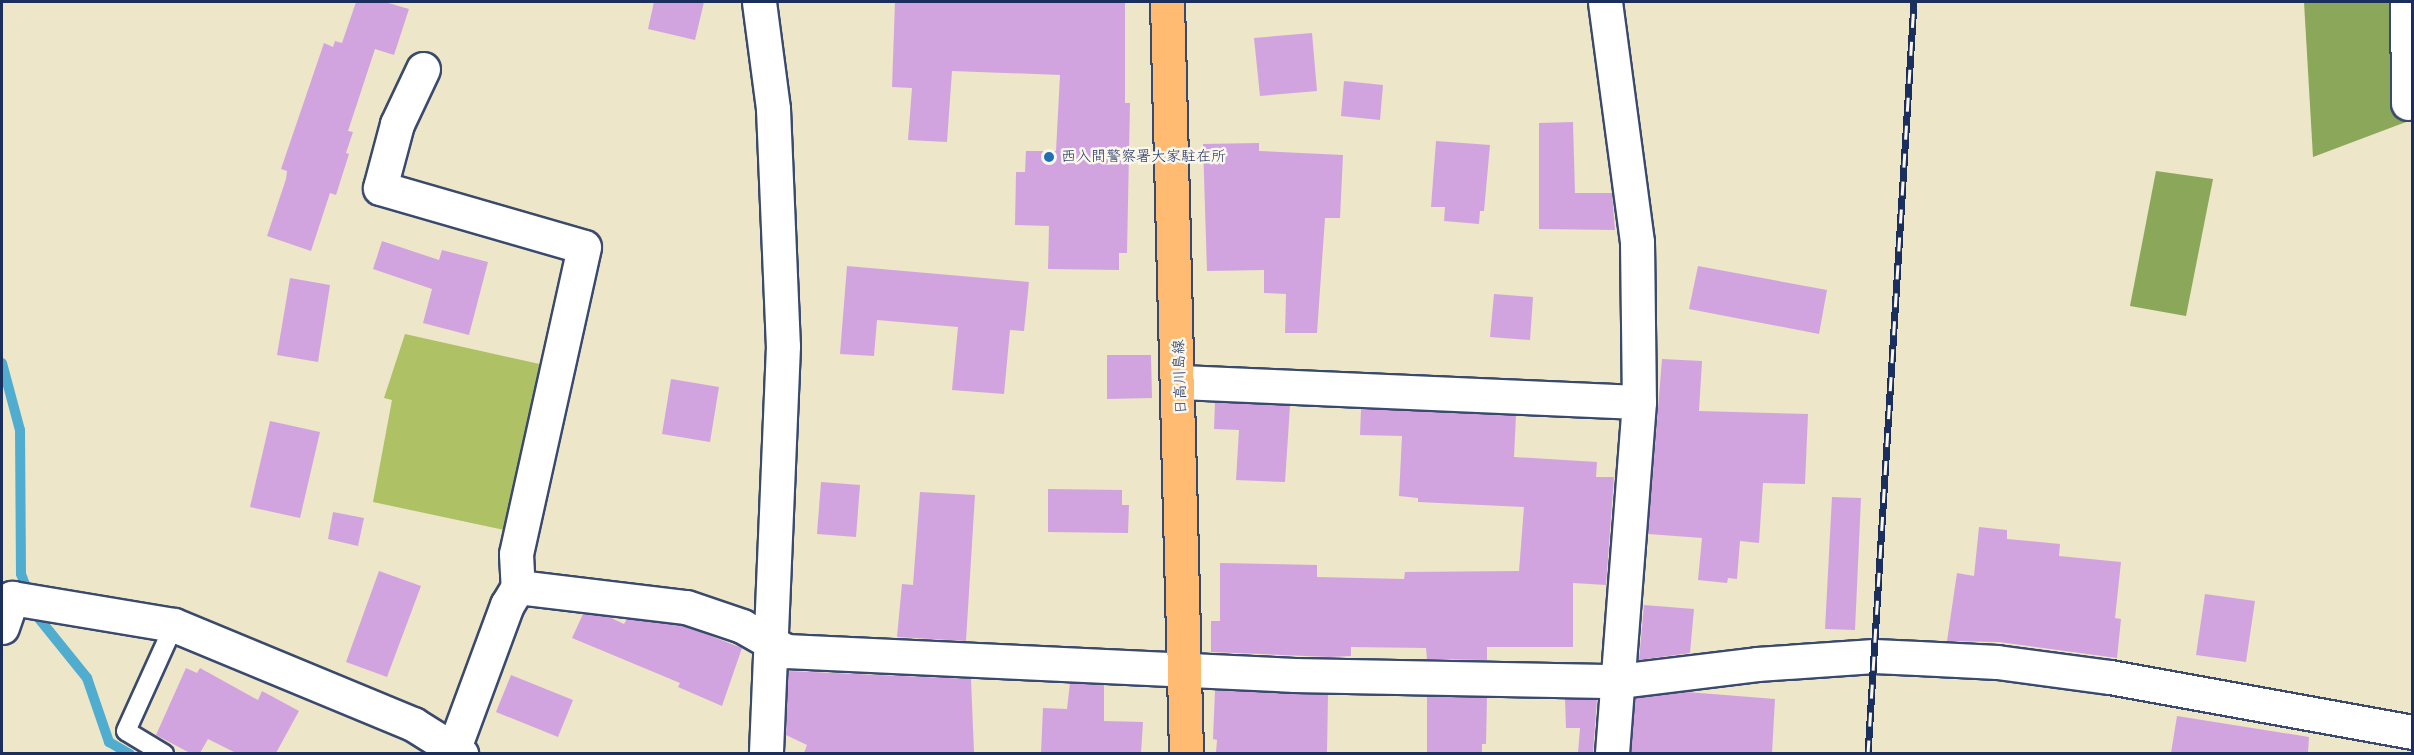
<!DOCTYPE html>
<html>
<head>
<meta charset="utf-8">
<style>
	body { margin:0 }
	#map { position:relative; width:2414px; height:755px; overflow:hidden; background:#ede6c8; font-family:Pangolin,"Klee One",sans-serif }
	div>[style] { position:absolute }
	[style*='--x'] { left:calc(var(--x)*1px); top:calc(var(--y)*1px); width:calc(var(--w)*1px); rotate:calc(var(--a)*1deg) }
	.green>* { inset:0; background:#afc165 }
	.forest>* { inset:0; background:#8ba75a }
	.stream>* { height:10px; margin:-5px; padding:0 5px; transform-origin:5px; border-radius:5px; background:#51adcf }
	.building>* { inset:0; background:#d2a4df }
	.roads { filter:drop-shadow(2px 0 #3a4a6e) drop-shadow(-2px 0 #3a4a6e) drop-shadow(0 2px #3a4a6e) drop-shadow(0 -2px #3a4a6e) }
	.lane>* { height:18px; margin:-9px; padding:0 9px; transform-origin:9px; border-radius:9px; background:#fff }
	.street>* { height:33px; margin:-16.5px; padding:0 16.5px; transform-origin:16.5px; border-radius:16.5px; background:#fff }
	.primary>* { height:33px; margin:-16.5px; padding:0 16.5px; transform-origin:16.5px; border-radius:16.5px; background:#ffbb71 }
	.rail>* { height:7px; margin-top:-3.5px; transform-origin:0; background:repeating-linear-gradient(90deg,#fbf7ec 0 14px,#1b2f5e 0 28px); box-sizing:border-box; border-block:2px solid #1b2f5e }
	.dots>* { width:16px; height:16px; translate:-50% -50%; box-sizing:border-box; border:3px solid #fbf7ec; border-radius:50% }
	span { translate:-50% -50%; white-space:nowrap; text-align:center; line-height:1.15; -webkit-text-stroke:5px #fbf7ec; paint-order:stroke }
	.poi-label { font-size:15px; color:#1b2f5e }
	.left { translate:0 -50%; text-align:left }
	.street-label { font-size:15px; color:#1b2f5e }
	.frame { position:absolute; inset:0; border:3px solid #1b2f5e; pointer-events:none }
</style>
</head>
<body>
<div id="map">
	<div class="green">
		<i style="clip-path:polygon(405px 334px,544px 365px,509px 531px,373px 502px,392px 400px,384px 398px)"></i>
	</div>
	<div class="forest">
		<i style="clip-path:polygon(2304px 2px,2407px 2px,2406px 122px,2313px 157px)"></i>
		<i style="clip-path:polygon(2156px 171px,2213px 179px,2186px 316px,2130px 306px)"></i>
	</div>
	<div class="stream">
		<i style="--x:2;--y:363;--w:69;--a:75"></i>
		<i style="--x:20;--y:430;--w:144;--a:89.6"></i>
		<i style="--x:21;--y:574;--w:45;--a:69.1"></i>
		<i style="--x:37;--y:616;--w:80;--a:51.1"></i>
		<i style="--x:87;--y:678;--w:68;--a:71"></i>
		<i style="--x:109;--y:742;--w:24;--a:30"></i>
	</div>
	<div class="building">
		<i style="clip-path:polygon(356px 2px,385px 2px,409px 9px,394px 55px,375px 49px,348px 131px,353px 132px,346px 153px,349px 154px,336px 195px,330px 193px,311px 251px,267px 236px,286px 179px,287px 171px,281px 169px,324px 43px,333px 47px,335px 41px,342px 43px)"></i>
		<i style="clip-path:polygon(654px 2px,704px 2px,695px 40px,648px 29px)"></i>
		<i style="clip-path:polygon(895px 2px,1125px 2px,1125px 103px,1130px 103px,1127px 253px,1119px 253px,1119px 270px,1048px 269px,1049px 226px,1015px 225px,1016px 172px,1025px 172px,1026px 151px,1056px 151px,1060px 75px,952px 71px,947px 142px,908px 140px,912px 88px,892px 87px)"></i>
		<i style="clip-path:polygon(1312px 33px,1317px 91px,1260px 96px,1254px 38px)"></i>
		<i style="clip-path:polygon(1344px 81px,1383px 85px,1380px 120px,1341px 116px)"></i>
		<i style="clip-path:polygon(1573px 122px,1575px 193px,1612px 193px,1615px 230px,1539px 229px,1539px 123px)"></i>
		<i style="clip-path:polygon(1436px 141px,1490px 145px,1484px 211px,1480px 211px,1479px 224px,1444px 221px,1445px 207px,1431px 207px)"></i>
		<i style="clip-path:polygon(1259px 143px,1259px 151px,1343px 155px,1340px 218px,1325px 218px,1317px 333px,1285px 333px,1286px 294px,1264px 293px,1264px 270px,1207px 271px,1203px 144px)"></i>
		<i style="clip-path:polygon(382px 241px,439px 260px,442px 250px,488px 262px,469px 335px,423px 323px,432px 289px,373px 269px)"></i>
		<i style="clip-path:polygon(847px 266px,1029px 282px,1024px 331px,1010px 330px,1004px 394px,952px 390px,958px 327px,877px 320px,874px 356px,840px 354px)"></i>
		<i style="clip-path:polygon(1698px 266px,1827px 290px,1819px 334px,1689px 309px)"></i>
		<i style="clip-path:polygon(290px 278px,330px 285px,318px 362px,277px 355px)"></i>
		<i style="clip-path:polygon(1494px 294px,1533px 297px,1530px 340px,1490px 337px)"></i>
		<i style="clip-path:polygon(1107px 355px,1151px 355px,1152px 398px,1107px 399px)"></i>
		<i style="clip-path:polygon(1662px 359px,1702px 361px,1699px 411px,1808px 414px,1805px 484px,1763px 483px,1759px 543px,1740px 541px,1737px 579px,1728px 578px,1727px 583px,1698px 580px,1702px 538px,1648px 534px)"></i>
		<i style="clip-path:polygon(671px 379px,719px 387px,710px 442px,662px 434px)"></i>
		<i style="clip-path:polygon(1215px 402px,1290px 406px,1285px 482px,1236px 480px,1239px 430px,1214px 429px)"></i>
		<i style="clip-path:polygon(1361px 409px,1516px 415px,1514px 457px,1597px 462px,1596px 477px,1614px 477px,1606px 585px,1573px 583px,1573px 647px,1487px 647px,1487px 660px,1427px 659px,1426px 648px,1351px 647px,1351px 656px,1329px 657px,1211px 652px,1211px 621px,1220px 621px,1220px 563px,1317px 565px,1317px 577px,1404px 579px,1405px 572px,1519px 571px,1524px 507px,1418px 502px,1418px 498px,1399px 496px,1402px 436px,1360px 435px)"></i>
		<i style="clip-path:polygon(270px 421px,320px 432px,300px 518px,250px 507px)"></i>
		<i style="clip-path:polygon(821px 482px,860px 485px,856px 537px,817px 534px)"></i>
		<i style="clip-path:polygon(1048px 489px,1122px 490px,1122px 505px,1129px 505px,1128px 533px,1048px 532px)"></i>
		<i style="clip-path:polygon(920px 492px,975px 495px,966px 641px,897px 637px,902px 584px,913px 585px)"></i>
		<i style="clip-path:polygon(1832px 497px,1861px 498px,1855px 630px,1825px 629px)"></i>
		<i style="clip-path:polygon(333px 512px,364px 518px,358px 546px,328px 539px)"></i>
		<i style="clip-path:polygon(1979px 527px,2007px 530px,2007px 539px,2060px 544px,2059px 556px,2121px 562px,2115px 618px,2121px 619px,2117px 658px,1999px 642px,1947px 641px,1957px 573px,1974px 576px)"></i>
		<i style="clip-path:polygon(379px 571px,421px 586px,387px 677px,346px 662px)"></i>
		<i style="clip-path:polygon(2205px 594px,2255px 601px,2246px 662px,2196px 655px)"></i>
		<i style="clip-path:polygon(1644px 605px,1694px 609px,1690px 653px,1639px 660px)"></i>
		<i style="clip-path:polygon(583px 614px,609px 617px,624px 624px,627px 619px,682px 625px,742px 648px,722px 706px,678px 687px,680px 683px,572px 638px)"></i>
		<i style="clip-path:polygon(186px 668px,197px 673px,200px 668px,258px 700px,262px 691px,299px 711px,276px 753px,236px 753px,208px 739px,200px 753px,190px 753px,156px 735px)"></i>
		<i style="clip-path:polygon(788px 671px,971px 679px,974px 752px,804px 753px,807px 745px,786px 735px)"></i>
		<i style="clip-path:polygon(511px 675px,573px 700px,558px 737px,496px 712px)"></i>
		<i style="clip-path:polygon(1070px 683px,1104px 685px,1104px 721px,1143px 722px,1141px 753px,1041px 753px,1043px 708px,1067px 709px)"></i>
		<i style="clip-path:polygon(1215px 690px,1328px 694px,1327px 753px,1216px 753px,1217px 740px,1213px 739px)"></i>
		<i style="clip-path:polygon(1687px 692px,1775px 699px,1772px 753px,1631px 753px,1635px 698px)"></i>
		<i style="clip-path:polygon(1427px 696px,1487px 697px,1486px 744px,1482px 744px,1482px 753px,1427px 753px)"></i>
		<i style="clip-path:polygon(1565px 699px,1597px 699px,1593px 753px,1578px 753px,1580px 728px,1566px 728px)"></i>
		<i style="clip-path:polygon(2177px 716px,2309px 737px,2308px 753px,2171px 753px)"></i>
	</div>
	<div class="roads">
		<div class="lane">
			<i style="--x:164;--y:754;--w:44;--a:-148.8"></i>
			<i style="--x:126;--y:731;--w:116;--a:-65.6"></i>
		</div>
		<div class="street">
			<i style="--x:759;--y:2;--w:108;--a:82.5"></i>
			<i style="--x:773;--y:109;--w:237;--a:87.6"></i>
			<i style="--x:783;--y:346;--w:408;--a:92.4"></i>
			<i style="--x:1605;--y:2;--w:242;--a:82.4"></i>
			<i style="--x:1637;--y:242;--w:160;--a:89.3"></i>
			<i style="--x:1639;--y:402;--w:353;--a:94.4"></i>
			<i style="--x:2407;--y:2;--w:101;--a:89.4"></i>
			<i style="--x:423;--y:69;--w:61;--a:115.3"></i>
			<i style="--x:397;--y:124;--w:66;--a:104.9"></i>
			<i style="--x:380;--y:188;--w:212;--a:16.1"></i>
			<i style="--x:584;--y:247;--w:314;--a:102.5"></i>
			<i style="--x:516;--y:554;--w:33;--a:87"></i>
			<i style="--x:1180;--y:382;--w:459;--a:2.5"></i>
			<i style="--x:2;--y:627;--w:31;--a:-71"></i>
			<i style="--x:12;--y:598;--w:164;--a:9.5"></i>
			<i style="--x:174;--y:625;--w:259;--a:22.5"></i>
			<i style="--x:413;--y:724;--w:57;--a:32"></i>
			<i style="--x:454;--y:748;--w:153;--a:-69.7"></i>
			<i style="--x:507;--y:605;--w:21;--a:-59"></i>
			<i style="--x:518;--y:587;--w:169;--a:6.8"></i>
			<i style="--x:686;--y:607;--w:59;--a:18.7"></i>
			<i style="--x:742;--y:626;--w:51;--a:29.6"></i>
			<i style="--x:786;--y:651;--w:509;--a:2.7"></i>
			<i style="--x:1294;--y:675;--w:325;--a:1.1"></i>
			<i style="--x:1619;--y:681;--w:139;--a:-7"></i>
			<i style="--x:1757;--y:664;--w:117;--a:-3.9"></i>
			<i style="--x:1874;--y:656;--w:44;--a:2.6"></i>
			<i style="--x:1918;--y:658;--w:79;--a:2.9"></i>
			<i style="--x:1997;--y:662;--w:114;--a:7.6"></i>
			<i style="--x:2110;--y:677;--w:307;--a:10.3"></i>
		</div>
		<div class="primary">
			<i style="--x:1167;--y:2;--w:752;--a:88.55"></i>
		</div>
	</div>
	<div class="rail">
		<i style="--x:1868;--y:754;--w:753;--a:-86.5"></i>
	</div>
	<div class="dots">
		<i style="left:1049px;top:157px;background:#1f6fb2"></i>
	</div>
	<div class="poi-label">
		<span class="left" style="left:1061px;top:157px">西入間警察署大家駐在所</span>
	</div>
	<div class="street-label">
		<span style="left:1180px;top:377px;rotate:-92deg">日高川島線</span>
	</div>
	<div class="frame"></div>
</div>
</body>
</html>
